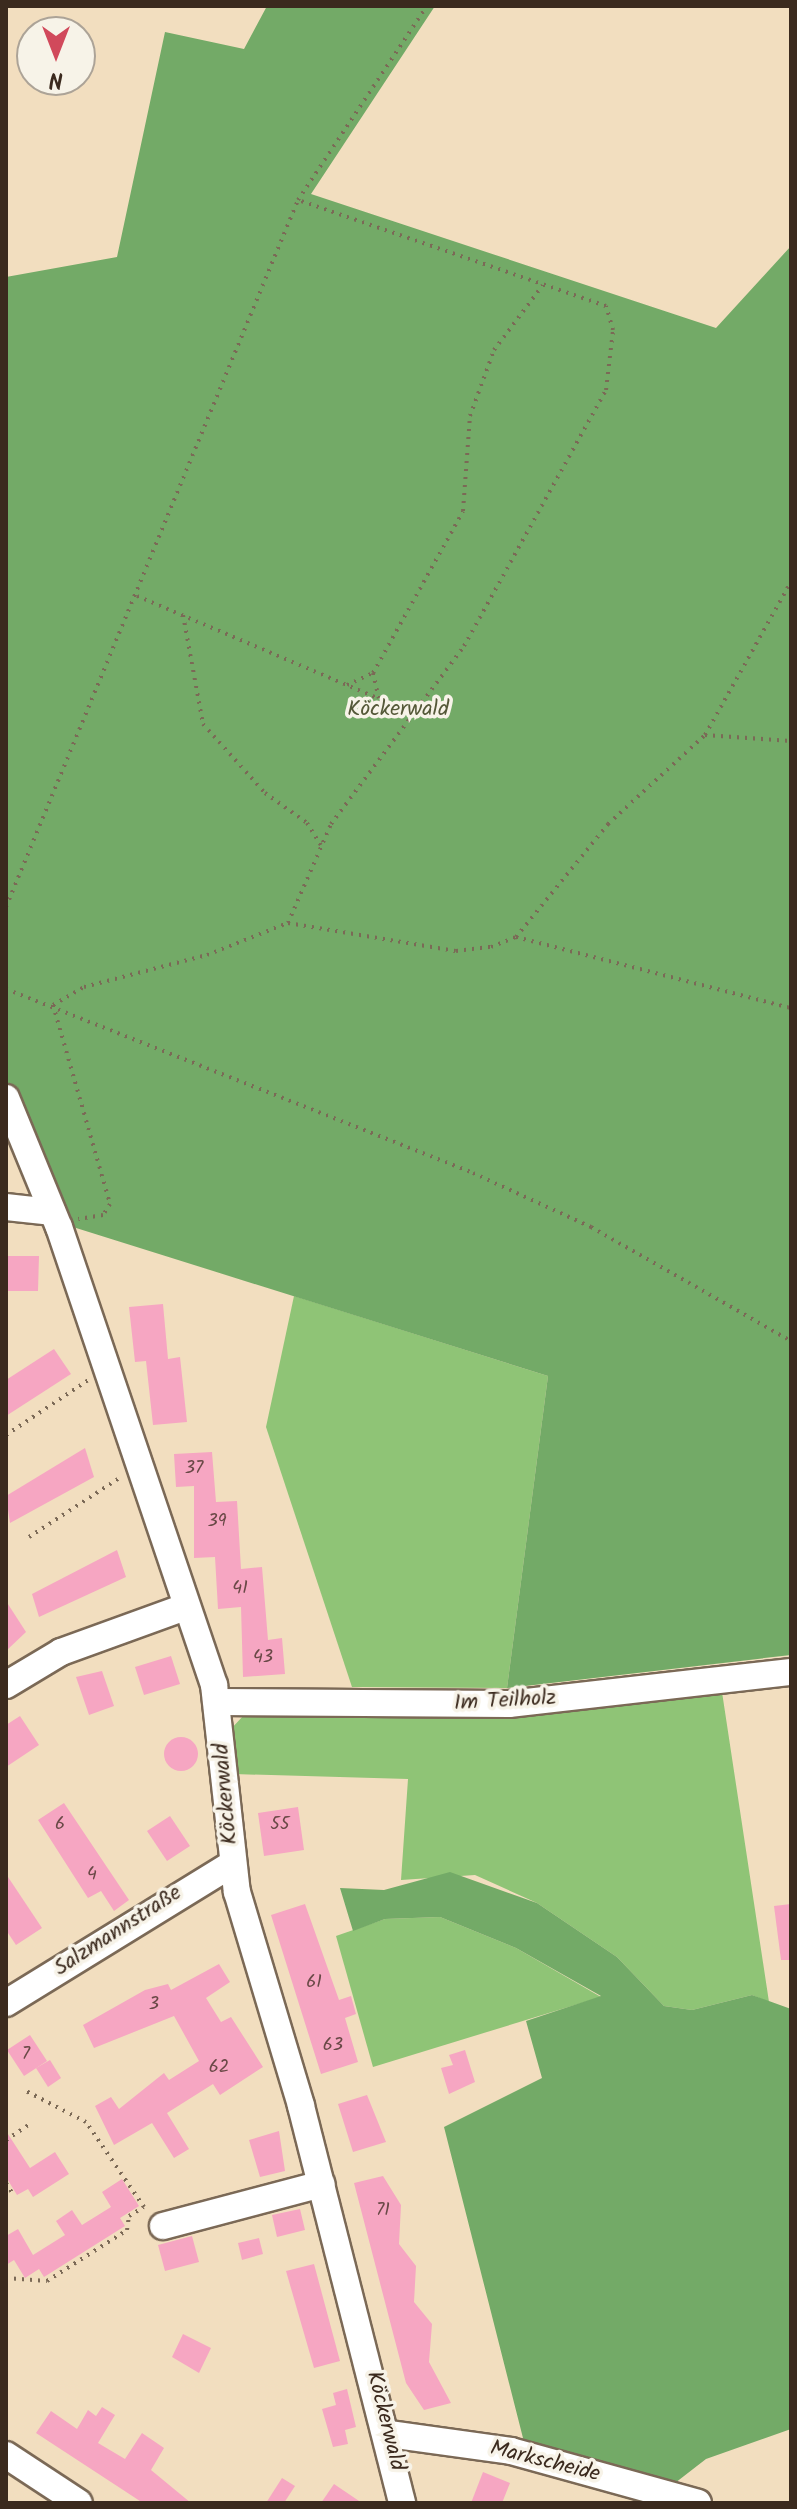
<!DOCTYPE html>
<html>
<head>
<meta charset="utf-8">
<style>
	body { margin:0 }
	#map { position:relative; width:797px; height:2509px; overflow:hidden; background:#f2debf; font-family:Kalam,sans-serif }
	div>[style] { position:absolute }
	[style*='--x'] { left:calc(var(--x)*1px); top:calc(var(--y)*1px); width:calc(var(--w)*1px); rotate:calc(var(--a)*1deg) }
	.green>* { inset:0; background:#8fc476 }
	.forest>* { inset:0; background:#73aa67 }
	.building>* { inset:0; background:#f6a6c2 }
	.round { border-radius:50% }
	.path>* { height:4px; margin-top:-2px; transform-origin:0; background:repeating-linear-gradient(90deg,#7b6956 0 2px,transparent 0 8px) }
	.roads { filter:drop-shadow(2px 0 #7b6956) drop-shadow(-2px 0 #7b6956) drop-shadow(0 2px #7b6956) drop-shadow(0 -2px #7b6956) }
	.minor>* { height:26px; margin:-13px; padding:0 13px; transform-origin:13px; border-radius:13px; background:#fff }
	span { translate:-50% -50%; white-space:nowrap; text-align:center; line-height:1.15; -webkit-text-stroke:7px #f7f3e8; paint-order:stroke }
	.number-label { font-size:18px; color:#6a4947 }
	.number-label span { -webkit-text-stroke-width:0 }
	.park-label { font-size:22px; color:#545838 }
	.street-label { font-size:22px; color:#3b2a1e }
	.frame { position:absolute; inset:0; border:8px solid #3b2a1e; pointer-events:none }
	.north { position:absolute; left:16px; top:16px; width:80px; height:80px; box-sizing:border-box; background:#f7f3e8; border:2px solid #aca397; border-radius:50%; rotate:180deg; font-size:22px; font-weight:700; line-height:32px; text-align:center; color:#3b2a1e }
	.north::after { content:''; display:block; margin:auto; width:28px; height:36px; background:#d1495b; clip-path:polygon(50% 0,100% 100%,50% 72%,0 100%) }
</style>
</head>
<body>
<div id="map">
	<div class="green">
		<i style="clip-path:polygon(294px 1296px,548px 1376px,507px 1688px,352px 1687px,266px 1427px)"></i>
		<i style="clip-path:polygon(722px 1692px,769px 2002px,752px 1995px,692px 2010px,664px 2006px,617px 1957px,537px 1903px,475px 1875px,401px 1880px,408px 1779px,234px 1774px,230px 1730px,244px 1715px,509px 1718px)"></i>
		<i style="clip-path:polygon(440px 1917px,516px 1948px,601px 1997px,373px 2067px,336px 1936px,385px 1919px)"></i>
	</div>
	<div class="forest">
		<i style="clip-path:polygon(267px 6px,435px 6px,311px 194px,716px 328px,791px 246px,791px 1655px,507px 1688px,548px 1376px,57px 1222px,6px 1091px,6px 277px,117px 257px,165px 32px,244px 49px)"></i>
		<i style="clip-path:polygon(450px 1872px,537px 1903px,617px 1957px,664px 2006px,692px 2010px,752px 1995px,791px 2009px,791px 2429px,706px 2459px,675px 2483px,524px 2442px,444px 2127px,542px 2078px,526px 2021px,601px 1996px,516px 1948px,440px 1917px,385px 1919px,353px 1931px,340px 1888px,384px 1890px)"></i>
	</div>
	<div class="building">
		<i style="clip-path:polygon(6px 1256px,39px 1256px,38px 1291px,6px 1291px)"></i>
		<i style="clip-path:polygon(163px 1304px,168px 1359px,180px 1357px,187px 1422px,153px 1425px,146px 1361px,135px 1362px,129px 1307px)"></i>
		<i style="clip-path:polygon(54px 1349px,71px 1374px,6px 1416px,6px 1380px)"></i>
		<i style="clip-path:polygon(85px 1448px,94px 1477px,10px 1523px,6px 1496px)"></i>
		<i style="clip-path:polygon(212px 1452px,216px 1502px,237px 1501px,241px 1569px,262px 1567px,268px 1640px,282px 1638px,285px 1674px,243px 1677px,241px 1607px,218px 1609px,215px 1557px,194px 1558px,194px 1486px,176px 1487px,174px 1454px)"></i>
		<i style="clip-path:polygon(117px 1550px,126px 1577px,39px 1617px,32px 1594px)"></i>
		<i style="clip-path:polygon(6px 1601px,26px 1632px,6px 1651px)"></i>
		<i style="clip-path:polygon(171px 1656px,180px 1684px,144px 1695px,135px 1667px)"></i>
		<i style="clip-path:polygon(102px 1671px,114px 1706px,89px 1715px,76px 1677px)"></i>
		<i style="clip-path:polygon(20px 1716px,39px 1745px,6px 1767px,6px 1725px)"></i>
		<i class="round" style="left:164px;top:1737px;width:34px;height:34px"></i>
		<i style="clip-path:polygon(64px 1803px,129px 1900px,114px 1911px,101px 1891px,88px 1898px,38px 1820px)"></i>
		<i style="clip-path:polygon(298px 1807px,304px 1850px,264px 1856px,258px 1813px)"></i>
		<i style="clip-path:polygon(170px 1816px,190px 1846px,167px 1861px,147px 1831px)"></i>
		<i style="clip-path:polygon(6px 1874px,42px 1928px,16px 1945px,6px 1930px)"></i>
		<i style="clip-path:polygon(305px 1904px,339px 2000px,351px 1996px,356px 2014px,345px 2018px,358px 2062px,321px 2074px,271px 1915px)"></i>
		<i style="clip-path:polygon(791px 1904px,791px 1960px,781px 1960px,774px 1906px)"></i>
		<i style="clip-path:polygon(219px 1964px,230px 1982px,206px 1998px,221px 2022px,231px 2017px,263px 2067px,220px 2095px,213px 2084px,167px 2113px,189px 2149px,174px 2158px,152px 2123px,114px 2145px,95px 2106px,111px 2097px,119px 2109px,164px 2073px,169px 2080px,199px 2061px,174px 2016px,94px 2048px,83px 2025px,145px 1990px,168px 1984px,171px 1990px)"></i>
		<i style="clip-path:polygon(30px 2035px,47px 2061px,24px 2076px,7px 2050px)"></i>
		<i style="clip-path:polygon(465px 2050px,475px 2082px,449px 2094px,441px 2068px,453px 2065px,449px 2055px)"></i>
		<i style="clip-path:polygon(50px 2060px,61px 2078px,48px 2087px,36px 2068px)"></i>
		<i style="clip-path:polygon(367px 2095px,386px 2142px,353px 2152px,338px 2104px)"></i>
		<i style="clip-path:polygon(6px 2131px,30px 2168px,55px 2152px,69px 2174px,33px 2197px,28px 2189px,17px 2195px,6px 2177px)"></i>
		<i style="clip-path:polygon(279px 2131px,285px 2171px,260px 2177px,249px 2140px)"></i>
		<i style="clip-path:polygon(383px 2176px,401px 2205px,399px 2244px,416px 2266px,414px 2302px,432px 2324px,429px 2362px,451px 2403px,424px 2410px,406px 2383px,354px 2183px)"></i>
		<i style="clip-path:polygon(122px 2179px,139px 2206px,120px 2218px,125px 2226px,44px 2277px,39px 2269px,25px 2278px,14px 2260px,6px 2265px,6px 2236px,18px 2229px,33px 2255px,65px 2235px,56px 2221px,72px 2210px,82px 2225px,111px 2207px,102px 2192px)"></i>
		<i style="clip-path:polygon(300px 2209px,305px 2230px,277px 2237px,272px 2215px)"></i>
		<i style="clip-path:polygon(192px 2236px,199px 2262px,165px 2271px,158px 2245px)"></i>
		<i style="clip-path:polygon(259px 2238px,263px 2254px,242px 2260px,238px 2243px)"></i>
		<i style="clip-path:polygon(314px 2264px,340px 2361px,314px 2368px,286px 2271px)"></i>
		<i style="clip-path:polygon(183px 2334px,211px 2348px,199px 2373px,172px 2357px)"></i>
		<i style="clip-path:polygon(347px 2389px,356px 2427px,345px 2430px,348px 2444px,333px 2447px,322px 2409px,336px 2405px,333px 2393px)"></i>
		<i style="clip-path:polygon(102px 2407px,115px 2415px,98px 2443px,125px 2459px,142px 2433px,164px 2448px,151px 2470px,191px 2503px,143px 2503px,36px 2433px,51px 2411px,77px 2429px,88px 2410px,96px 2416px)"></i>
		<i style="clip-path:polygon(483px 2472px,510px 2483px,502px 2503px,471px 2503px)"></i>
		<i style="clip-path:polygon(282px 2478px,295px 2486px,284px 2503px,266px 2503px)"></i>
		<i style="clip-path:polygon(334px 2484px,362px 2503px,321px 2503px)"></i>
	</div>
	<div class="path">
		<i style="--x:137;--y:596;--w:304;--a:23"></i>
		<i style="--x:183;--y:615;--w:111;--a:79.6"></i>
		<i style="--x:203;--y:724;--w:93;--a:48.1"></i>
		<i style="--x:265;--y:793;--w:52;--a:35.5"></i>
		<i style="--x:307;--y:823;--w:26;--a:58"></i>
		<i style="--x:373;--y:673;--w:26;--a:77"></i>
		<i style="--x:347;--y:685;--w:29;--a:-25"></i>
		<i style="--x:373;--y:673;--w:185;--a:-60.9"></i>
		<i style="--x:463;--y:511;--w:95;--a:-85.8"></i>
		<i style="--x:470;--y:416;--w:70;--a:-70"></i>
		<i style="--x:494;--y:350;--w:81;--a:-53"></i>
		<i style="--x:705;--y:735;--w:176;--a:-60.7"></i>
		<i style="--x:6;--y:907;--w:765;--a:-67.56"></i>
		<i style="--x:298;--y:200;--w:233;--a:-56.4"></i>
		<i style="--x:288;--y:923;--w:108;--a:-66.5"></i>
		<i style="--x:331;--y:824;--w:222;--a:-53.2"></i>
		<i style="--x:464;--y:646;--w:293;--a:-61"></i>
		<i style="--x:606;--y:390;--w:60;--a:-83.3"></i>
		<i style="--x:613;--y:330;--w:25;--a:-106"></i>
		<i style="--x:606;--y:306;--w:326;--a:-161"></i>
		<i style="--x:516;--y:937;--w:284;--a:14.5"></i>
		<i style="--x:6;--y:989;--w:502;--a:21.5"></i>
		<i style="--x:473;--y:1173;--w:130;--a:24.6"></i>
		<i style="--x:591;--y:1227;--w:230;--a:29.7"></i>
		<i style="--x:53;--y:1005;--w:36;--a:-30"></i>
		<i style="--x:84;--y:987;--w:127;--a:-14.6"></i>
		<i style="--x:207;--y:955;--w:87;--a:-21.6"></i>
		<i style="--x:288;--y:923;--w:170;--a:9.5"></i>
		<i style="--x:456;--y:951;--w:35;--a:-7"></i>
		<i style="--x:491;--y:947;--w:27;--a:-22"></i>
		<i style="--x:516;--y:937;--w:146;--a:-50.8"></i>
		<i style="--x:608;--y:824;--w:132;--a:-42.5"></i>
		<i style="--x:705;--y:735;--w:86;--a:4"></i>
		<i style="--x:53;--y:1005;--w:207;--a:74"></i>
		<i style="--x:110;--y:1204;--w:13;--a:122"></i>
		<i style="--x:103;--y:1215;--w:25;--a:171"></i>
		<i style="--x:6;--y:1435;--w:101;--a:-33.7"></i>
		<i style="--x:29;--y:1537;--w:110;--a:-33.1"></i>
		<i style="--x:6;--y:2140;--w:29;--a:-34"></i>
		<i style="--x:6;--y:2183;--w:15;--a:58"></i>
		<i style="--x:6;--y:2278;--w:41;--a:4.2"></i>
		<i style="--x:47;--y:2281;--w:95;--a:-32.5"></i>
		<i style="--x:127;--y:2230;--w:14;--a:-82"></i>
		<i style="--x:129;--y:2216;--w:17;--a:-31"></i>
		<i style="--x:144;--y:2207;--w:103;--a:-124.3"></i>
		<i style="--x:86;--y:2122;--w:70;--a:-152.7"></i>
	</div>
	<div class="roads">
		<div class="minor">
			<i style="--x:6;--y:1098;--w:139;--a:67.7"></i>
			<i style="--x:59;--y:1227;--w:484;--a:71.3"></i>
			<i style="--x:214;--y:1685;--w:208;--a:83.7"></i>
			<i style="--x:237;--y:1892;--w:223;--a:73.3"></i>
			<i style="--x:301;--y:2106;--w:410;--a:75.7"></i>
			<i style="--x:6;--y:1207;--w:46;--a:6.2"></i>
			<i style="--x:6;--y:1685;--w:64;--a:-31"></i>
			<i style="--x:61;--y:1652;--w:132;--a:-19.9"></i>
			<i style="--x:218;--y:1702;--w:291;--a:0.4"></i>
			<i style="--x:509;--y:1704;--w:284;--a:-6.5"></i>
			<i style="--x:6;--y:2003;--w:265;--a:-31.6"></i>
			<i style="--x:163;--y:2226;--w:164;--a:-14.8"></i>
			<i style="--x:389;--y:2434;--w:123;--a:7.9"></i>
			<i style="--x:511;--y:2451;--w:194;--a:15.5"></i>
			<i style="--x:6;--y:2455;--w:87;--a:33.3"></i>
		</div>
	</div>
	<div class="number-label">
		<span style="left:194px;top:1469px">37</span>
		<span style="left:217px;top:1522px">39</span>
		<span style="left:240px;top:1589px">41</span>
		<span style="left:263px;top:1658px">43</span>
		<span style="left:60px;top:1825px">6</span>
		<span style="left:280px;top:1825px">55</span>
		<span style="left:92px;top:1875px">4</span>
		<span style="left:314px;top:1983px">61</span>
		<span style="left:154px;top:2005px">3</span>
		<span style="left:333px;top:2046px">63</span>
		<span style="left:26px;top:2055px">7</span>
		<span style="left:219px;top:2068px">62</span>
		<span style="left:383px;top:2211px">71</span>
	</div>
	<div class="park-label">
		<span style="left:398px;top:710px">Köckerwald</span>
	</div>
	<div class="street-label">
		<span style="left:505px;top:1701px;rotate:-3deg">Im Teilholz</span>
		<span style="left:226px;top:1794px;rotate:-95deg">Köckerwald</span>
		<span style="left:118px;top:1931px;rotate:-33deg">Salzmannstraße</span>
		<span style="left:385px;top:2421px;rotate:76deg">Köckerwald</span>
		<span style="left:545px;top:2462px;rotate:14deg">Markscheide</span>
	</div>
	<div class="frame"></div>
	<div class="north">N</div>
</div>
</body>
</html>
